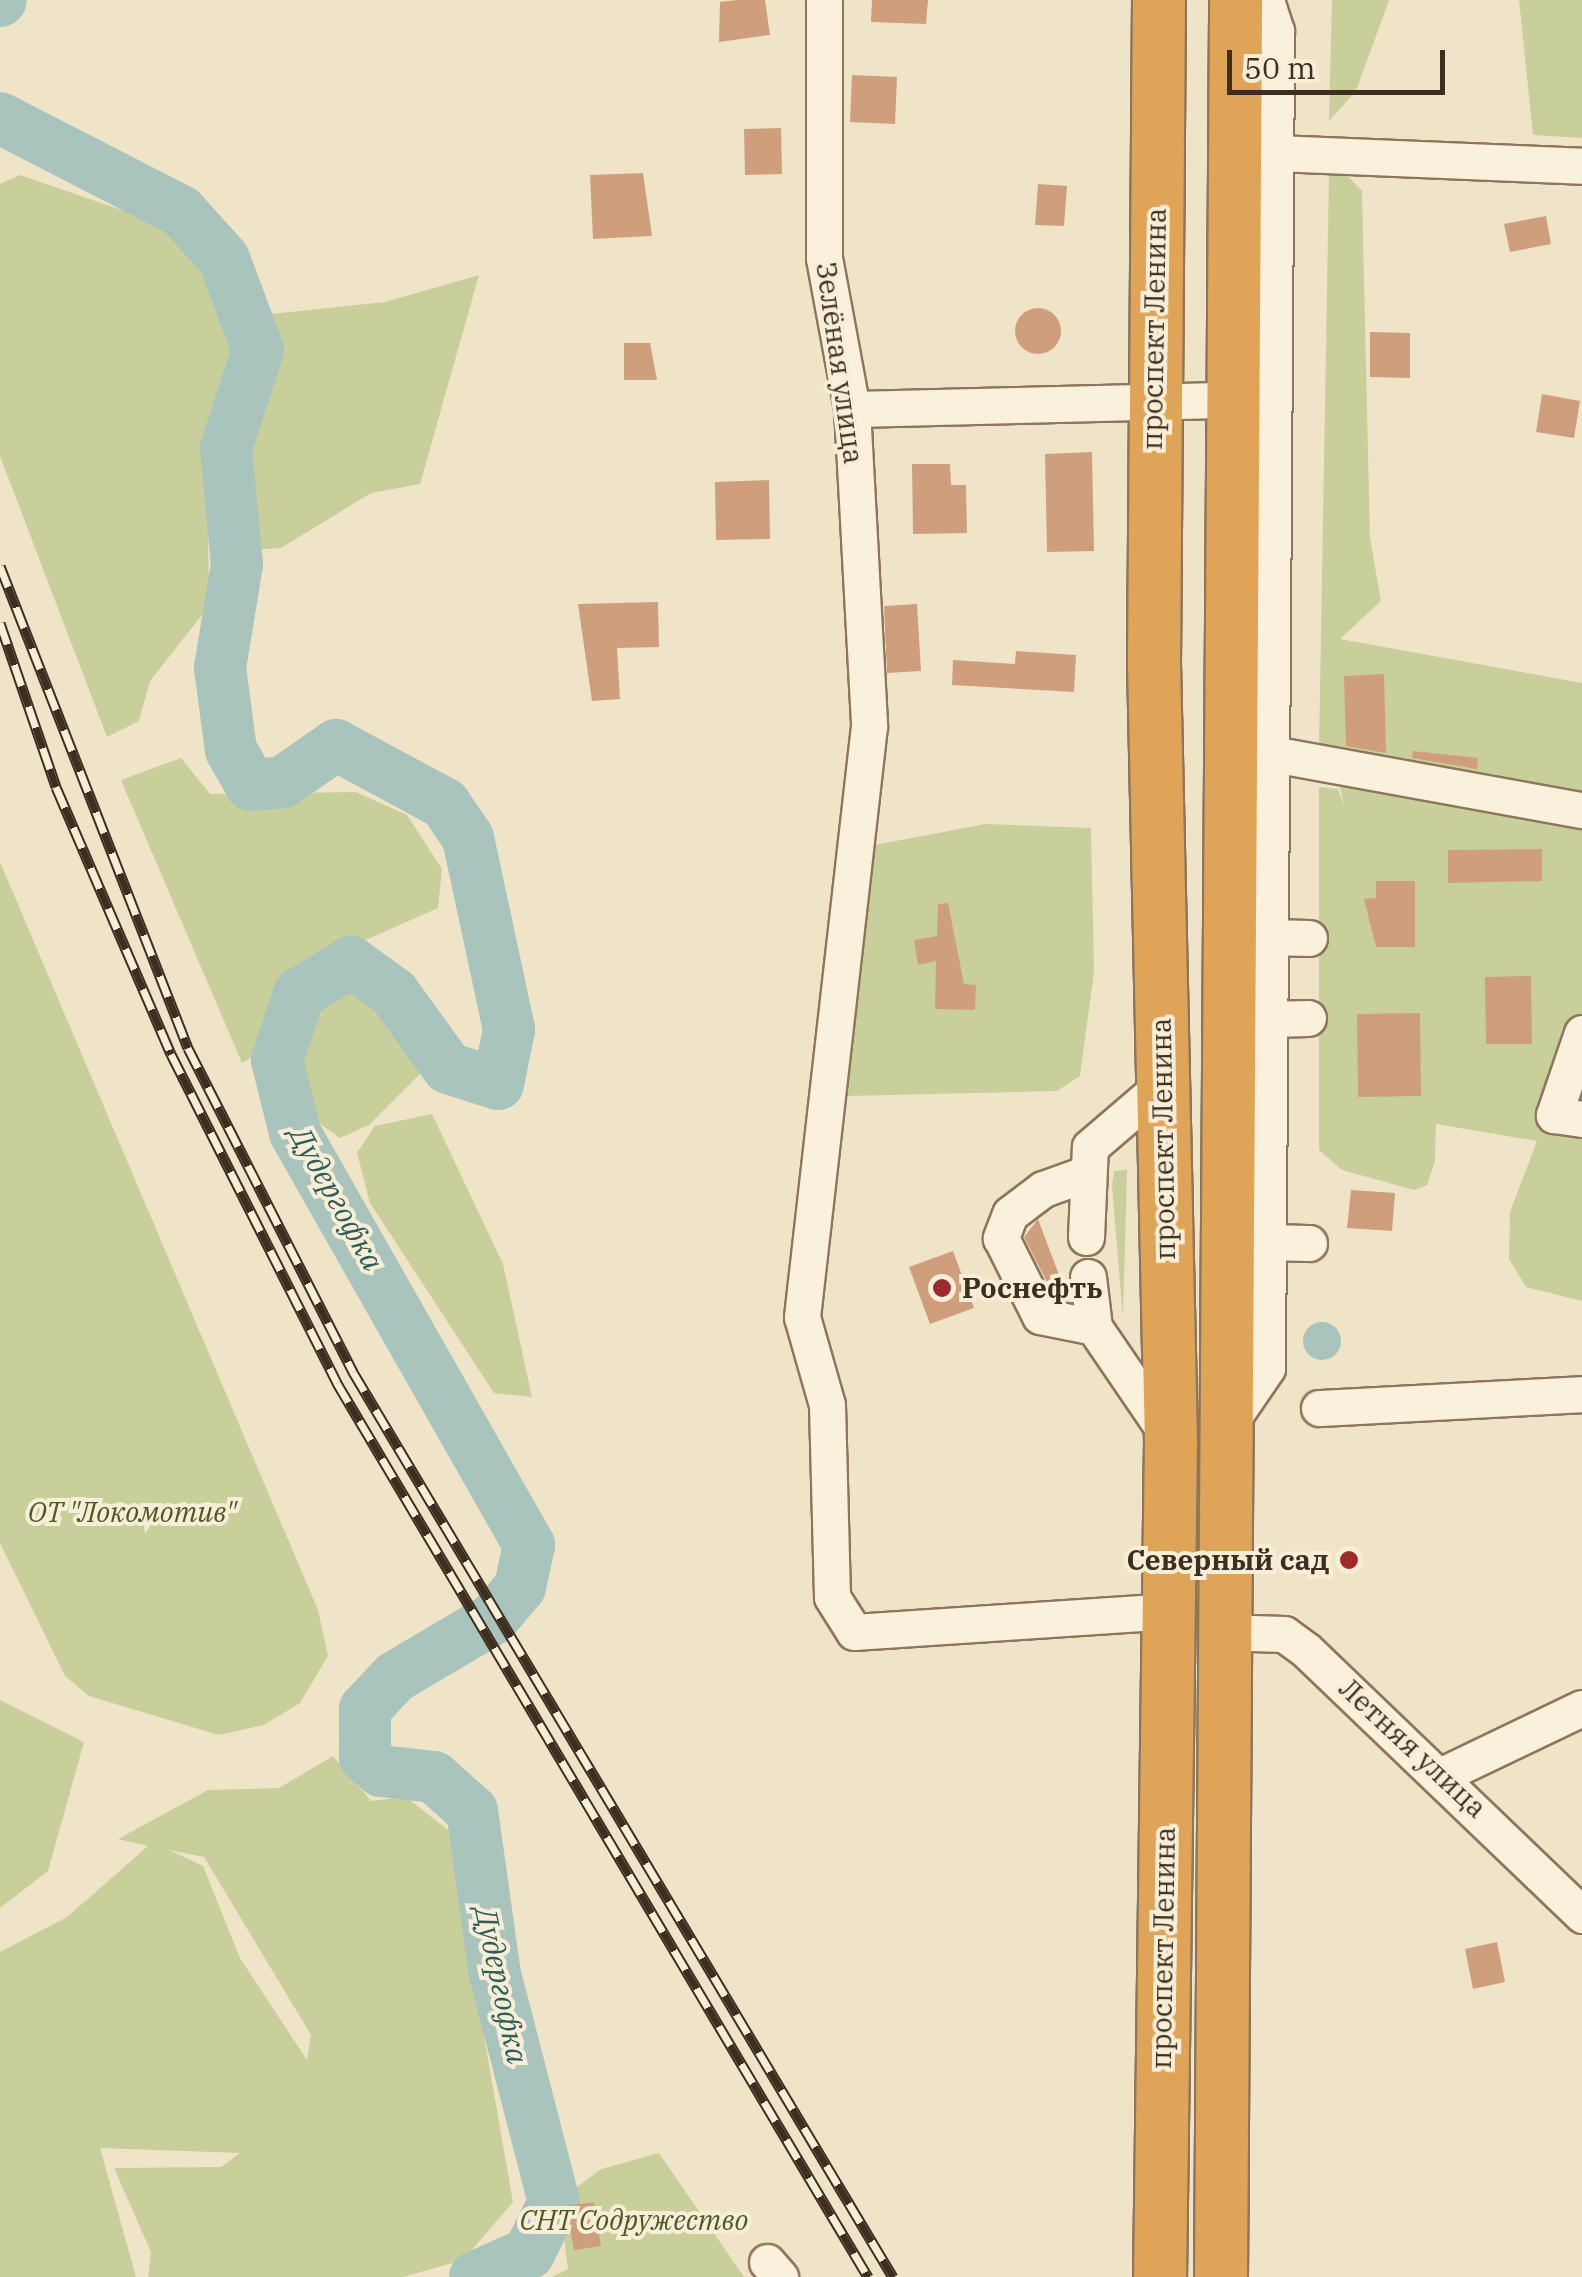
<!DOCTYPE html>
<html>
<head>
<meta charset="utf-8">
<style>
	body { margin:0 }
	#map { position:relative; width:1582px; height:2277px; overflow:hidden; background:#f0e4c8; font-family:"IBM Plex Serif",serif }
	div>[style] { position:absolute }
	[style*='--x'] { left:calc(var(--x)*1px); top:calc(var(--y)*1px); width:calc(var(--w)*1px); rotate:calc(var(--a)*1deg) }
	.green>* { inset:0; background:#c9cf9b }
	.water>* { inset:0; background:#a9c4bc }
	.round { border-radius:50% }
	.river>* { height:52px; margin:-26px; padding:0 26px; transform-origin:26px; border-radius:26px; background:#a9c4bc }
	.building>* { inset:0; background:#cf9f7d }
	.roads { filter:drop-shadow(2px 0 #8d765c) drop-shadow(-2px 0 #8d765c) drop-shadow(0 2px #8d765c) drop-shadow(0 -2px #8d765c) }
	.minor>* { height:35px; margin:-17.5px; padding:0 17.5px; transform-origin:17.5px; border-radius:17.5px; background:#faf1dc }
	.highway>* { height:52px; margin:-26px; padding:0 26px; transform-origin:26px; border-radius:26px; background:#e0a458 }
	.rail>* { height:11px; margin-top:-5.5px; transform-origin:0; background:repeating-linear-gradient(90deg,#f7eed8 0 22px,#3d2e20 0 44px); box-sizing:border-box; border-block:2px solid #3d2e20 }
	.dots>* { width:28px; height:28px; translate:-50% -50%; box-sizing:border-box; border:5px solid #f7eed8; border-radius:50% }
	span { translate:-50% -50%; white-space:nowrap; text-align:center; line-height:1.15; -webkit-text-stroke:8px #f7eed8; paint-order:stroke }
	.street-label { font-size:28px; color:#3d2e20 }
	.poi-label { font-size:28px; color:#3d2e20; font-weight:700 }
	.left { translate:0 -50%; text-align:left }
	.right { translate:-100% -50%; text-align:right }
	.park-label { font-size:28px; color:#4d5a26; font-style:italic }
	.water-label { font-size:30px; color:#2f5d5a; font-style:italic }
	.scale { position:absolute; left:1227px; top:50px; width:218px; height:45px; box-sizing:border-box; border:5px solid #3d2e20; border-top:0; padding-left:12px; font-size:30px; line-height:35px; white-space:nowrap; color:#3d2e20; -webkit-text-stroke:8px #f7eed8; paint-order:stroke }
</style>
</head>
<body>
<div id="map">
	<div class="green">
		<i style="clip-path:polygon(1332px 0,1389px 0,1356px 91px,1329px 121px)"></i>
		<i style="clip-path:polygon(1519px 0,1582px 0,1582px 138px,1533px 135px)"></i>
		<i style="clip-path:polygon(1329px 174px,1346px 174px,1362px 191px,1370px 538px,1381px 601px,1340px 639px,1582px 683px,1582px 1301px,1526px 1287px,1509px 1259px,1510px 1212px,1537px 1141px,1436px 1124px,1435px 1161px,1427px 1185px,1414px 1190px,1342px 1170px,1319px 1150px,1319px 787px,1338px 789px,1344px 806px,1333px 753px,1319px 748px)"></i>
		<i style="clip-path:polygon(20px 175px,162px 224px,198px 252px,234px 355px,207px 453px,209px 606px,150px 681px,139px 721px,107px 737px,0 456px,0 184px)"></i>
		<i style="clip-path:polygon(479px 275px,420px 484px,371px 493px,281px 548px,249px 550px,233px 489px,271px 314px,385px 302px)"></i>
		<i style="clip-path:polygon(181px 758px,210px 794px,356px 792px,407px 815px,442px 869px,438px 908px,305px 967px,263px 1050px,242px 1063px,121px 780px)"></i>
		<i style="clip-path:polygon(986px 824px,1091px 828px,1094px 972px,1080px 1076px,1057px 1091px,847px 1096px,874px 845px)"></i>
		<i style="clip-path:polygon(0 862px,318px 1610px,328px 1656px,300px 1703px,264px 1725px,219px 1735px,89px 1696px,65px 1676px,0 1543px)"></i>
		<i style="clip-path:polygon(345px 983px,378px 999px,427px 1067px,369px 1125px,340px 1138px,303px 1112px,293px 1080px,298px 1035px,319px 996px)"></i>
		<i style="clip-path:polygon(432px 1114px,503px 1264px,532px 1397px,494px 1393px,370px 1203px,357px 1153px,375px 1126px)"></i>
		<i style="clip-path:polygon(1127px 1170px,1123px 1319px,1112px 1185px,1114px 1171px)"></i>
		<i style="clip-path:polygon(0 1700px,84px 1742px,48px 1871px,0 1908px)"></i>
		<i style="clip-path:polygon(evenodd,333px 1756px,371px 1801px,406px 1797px,448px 1830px,513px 2202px,463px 2260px,403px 2277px,148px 2277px,151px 2252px,114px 2168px,221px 2167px,240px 2153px,100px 2148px,136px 2277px,0 2277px,0 1952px,67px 1917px,148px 1846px,118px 1839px,208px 1790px,279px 1788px,333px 1756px,169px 1850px,204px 1857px,311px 2035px,307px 2060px,240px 1958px,203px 1866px,169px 1850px)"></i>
		<i style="clip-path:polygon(659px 2153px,744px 2277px,551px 2277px,568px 2269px,559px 2201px,601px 2169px)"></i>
	</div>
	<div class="water">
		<i class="round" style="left:1303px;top:1322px;width:38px;height:38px"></i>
	</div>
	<div class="river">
		<i style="--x:0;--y:1;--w:1;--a:-45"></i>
		<i style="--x:0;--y:118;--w:203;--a:27.2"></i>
		<i style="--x:181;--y:211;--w:64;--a:48.1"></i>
		<i style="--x:224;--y:259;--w:97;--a:69.5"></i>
		<i style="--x:258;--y:350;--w:103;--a:108.1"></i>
		<i style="--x:226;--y:448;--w:117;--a:84.6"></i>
		<i style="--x:237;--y:564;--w:105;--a:99.3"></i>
		<i style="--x:220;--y:668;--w:83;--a:82.4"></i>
		<i style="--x:231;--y:750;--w:40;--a:60.3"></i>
		<i style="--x:251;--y:785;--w:32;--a:-5"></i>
		<i style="--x:283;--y:782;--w:65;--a:-34.9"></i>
		<i style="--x:336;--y:745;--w:124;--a:28.4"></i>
		<i style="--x:445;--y:804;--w:41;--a:55.9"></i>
		<i style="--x:468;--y:838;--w:196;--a:77.9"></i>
		<i style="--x:509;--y:1030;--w:55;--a:101.5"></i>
		<i style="--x:498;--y:1084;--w:52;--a:-162.3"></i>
		<i style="--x:448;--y:1068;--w:92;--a:-125.8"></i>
		<i style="--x:394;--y:993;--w:53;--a:-144.2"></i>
		<i style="--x:351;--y:962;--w:61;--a:148.4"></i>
		<i style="--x:299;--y:994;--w:70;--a:108.4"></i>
		<i style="--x:277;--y:1060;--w:75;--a:76.1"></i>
		<i style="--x:295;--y:1133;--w:474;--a:60.4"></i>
		<i style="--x:529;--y:1545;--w:43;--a:102.1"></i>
		<i style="--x:520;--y:1587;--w:42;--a:130.2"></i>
		<i style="--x:493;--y:1619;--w:114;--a:149.4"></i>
		<i style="--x:395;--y:1677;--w:44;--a:133.2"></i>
		<i style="--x:365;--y:1709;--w:48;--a:90"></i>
		<i style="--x:365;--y:1757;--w:21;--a:41"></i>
		<i style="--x:381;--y:1771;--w:53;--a:6.5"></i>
		<i style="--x:434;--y:1777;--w:51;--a:41.8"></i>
		<i style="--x:472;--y:1811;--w:165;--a:82"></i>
		<i style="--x:495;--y:1974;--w:236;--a:75.5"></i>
		<i style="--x:554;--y:2202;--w:57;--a:116.1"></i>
		<i style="--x:529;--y:2253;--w:59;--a:156"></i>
	</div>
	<div class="building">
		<i style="clip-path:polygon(737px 0,765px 0,770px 35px,719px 42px,720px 2px)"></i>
		<i style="clip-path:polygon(872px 0,928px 0,926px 24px,871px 22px)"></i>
		<i style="clip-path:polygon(852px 75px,897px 77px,895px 124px,850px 122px)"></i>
		<i style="clip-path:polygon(781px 128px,782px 174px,745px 175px,744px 129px)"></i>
		<i style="clip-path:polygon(643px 173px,652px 236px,593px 239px,590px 175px)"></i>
		<i style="clip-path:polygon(1038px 184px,1067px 186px,1064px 226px,1035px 225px)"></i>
		<i style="clip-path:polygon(1546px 216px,1551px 244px,1510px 252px,1504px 224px)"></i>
		<i class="round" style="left:1015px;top:308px;width:46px;height:46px"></i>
		<i style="clip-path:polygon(1370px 332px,1410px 333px,1410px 378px,1370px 377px)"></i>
		<i style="clip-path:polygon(624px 343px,650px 343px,657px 380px,624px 380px)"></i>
		<i style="clip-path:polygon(1542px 394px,1580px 401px,1574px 438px,1536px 432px)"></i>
		<i style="clip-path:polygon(1092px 452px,1094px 551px,1047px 552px,1045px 454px)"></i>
		<i style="clip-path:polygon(912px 464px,950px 464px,951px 485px,966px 485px,967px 533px,913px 534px)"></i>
		<i style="clip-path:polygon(769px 480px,770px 539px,716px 540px,715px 482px)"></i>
		<i style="clip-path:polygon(658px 602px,659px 647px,617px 648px,620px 699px,592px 701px,578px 604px)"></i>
		<i style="clip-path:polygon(917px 604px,921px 671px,887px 673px,884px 606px)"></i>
		<i style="clip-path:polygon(1016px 651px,1076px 655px,1074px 692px,952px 685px,953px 660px,1015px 664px)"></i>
		<i style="clip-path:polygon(1384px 674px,1386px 753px,1346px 746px,1344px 676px)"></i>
		<i style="clip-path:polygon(1413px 751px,1478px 758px,1477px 769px,1412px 758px)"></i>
		<i style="clip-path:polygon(1542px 849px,1542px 881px,1448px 883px,1448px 850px)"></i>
		<i style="clip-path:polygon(1376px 881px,1415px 881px,1415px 947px,1376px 947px,1364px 899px,1376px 898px)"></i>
		<i style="clip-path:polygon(948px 903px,964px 984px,976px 985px,975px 1010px,935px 1009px,936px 961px,918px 965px,914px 940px,937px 936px,938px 904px)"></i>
		<i style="clip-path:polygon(1531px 976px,1532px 1044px,1486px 1044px,1485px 977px)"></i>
		<i style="clip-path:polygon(1420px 1013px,1421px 1096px,1358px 1097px,1357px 1014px)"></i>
		<i style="clip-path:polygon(1351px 1190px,1395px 1193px,1392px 1231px,1347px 1228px)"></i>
		<i style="clip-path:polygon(1038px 1219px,1062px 1283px,1050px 1288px,1024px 1237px)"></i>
		<i style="clip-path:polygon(953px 1251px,974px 1308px,930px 1324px,909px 1267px)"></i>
		<i style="clip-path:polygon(1497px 1942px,1505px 1982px,1473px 1989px,1465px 1949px)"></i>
		<i style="clip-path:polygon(594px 2202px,601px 2246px,574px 2250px,566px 2206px)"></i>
	</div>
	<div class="roads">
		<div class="minor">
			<i style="--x:824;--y:0;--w:258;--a:90"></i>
			<i style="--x:824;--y:258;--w:154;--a:79.5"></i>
			<i style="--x:852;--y:409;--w:317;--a:86.9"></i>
			<i style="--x:869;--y:726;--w:595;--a:96.47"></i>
			<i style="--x:802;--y:1317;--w:91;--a:74.1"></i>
			<i style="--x:827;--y:1405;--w:192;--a:88.5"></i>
			<i style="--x:832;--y:1597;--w:41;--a:57.8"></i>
			<i style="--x:854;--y:1632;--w:314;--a:-3.8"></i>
			<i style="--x:1276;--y:153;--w:306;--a:2.4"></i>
			<i style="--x:852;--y:409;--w:381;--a:-1.4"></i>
			<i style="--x:1267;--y:753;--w:320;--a:10.3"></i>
			<i style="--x:1267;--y:937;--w:42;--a:1.4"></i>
			<i style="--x:1267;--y:1019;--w:41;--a:-1.4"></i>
			<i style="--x:1582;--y:1033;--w:87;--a:108.9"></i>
			<i style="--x:1554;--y:1115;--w:28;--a:8"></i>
			<i style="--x:1085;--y:1174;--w:45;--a:160.3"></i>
			<i style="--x:1043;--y:1189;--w:41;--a:142.9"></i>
			<i style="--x:1010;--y:1214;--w:26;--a:111"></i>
			<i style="--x:1001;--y:1238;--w:87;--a:63.4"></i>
			<i style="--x:1040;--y:1316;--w:55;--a:11.5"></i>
			<i style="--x:1086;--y:1237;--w:90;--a:-87.5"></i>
			<i style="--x:1090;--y:1147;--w:92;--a:-40.6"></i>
			<i style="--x:1267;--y:1242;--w:42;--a:1.4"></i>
			<i style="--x:1088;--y:1277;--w:50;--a:83.2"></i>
			<i style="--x:1094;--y:1327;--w:137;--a:55.7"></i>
			<i style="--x:1319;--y:1408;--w:263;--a:-3"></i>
			<i style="--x:1228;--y:1425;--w:69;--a:-55.6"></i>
			<i style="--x:1267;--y:1368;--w:1337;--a:-89.61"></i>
			<i style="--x:1276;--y:31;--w:33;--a:-108"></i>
			<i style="--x:1219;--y:1632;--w:65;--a:1.8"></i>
			<i style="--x:1284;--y:1634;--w:27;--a:36"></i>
			<i style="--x:1306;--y:1650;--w:383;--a:43.8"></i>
			<i style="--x:1444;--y:1774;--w:153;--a:-25.6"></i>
			<i style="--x:767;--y:2262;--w:20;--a:49"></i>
		</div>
		<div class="highway">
			<i style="--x:1159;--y:0;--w:663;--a:90.43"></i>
			<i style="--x:1154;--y:663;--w:777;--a:88.75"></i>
			<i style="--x:1171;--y:1440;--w:837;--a:90.75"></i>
			<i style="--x:1221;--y:2277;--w:2277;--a:-89.62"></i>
		</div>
	</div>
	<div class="rail">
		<i style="--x:0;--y:566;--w:517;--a:68.69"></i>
		<i style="--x:188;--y:1048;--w:364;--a:63"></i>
		<i style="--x:353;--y:1372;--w:1054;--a:59.18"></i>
		<i style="--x:0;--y:623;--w:173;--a:71.1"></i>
		<i style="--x:56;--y:787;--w:291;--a:66.7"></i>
		<i style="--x:171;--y:1054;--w:369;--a:63.2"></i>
		<i style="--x:337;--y:1383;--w:1040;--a:59.29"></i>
	</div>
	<div class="dots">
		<i style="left:942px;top:1288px;background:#9e2a2b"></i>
		<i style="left:1349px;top:1560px;background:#9e2a2b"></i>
	</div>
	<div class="street-label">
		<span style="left:1154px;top:329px;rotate:-89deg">проспект Ленина</span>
		<span style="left:840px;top:363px;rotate:82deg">Зелёная улица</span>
		<span style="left:1163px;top:1139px;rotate:-91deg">проспект Ленина</span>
		<span style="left:1413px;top:1748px;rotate:43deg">Летняя улица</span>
		<span style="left:1163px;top:1948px;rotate:-89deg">проспект Ленина</span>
	</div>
	<div class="poi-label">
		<span class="left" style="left:962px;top:1288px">Роснефть</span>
		<span class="right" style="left:1329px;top:1560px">Северный сад</span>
	</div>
	<div class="park-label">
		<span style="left:132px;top:1512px">ОТ "Локомотив"</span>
		<span style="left:634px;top:2220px">СНТ Содружество</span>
	</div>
	<div class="water-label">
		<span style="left:337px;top:1198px;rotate:61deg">Дудергофка</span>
		<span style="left:502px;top:1985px;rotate:78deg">Дудергофка</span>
	</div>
	<div class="scale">50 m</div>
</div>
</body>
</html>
